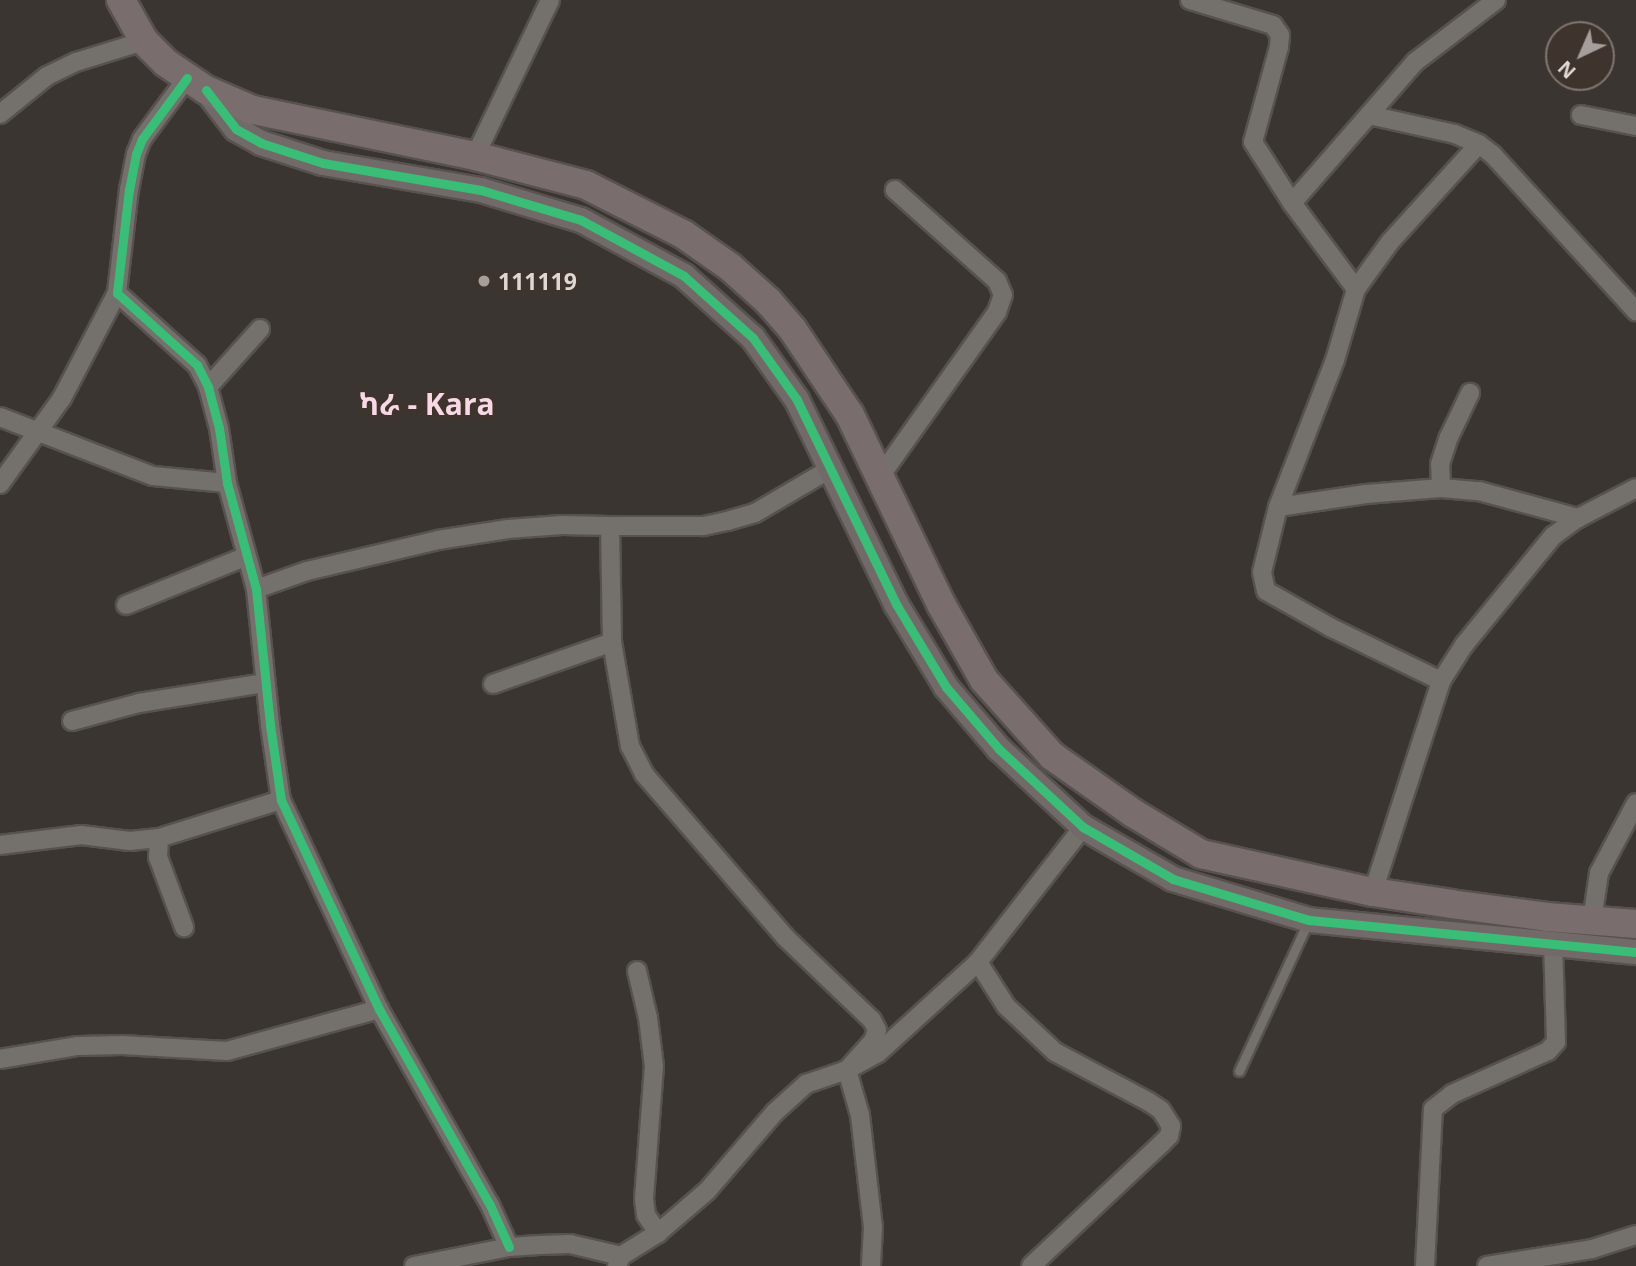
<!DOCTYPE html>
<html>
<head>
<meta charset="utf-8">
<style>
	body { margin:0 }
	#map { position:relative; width:1636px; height:1266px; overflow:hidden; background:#3b3531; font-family:"Open Sans","Noto Sans Ethiopic",sans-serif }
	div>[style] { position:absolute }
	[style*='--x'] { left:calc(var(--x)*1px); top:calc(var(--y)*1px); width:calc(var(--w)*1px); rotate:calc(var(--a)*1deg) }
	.roads { filter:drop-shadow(2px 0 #57524f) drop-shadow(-2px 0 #57524f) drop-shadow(0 2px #57524f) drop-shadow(0 -2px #57524f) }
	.lane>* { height:9px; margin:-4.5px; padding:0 4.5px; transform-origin:4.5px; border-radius:4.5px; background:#74706c }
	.street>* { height:18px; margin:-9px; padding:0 9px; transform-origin:9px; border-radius:9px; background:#74706c }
	.secondary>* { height:24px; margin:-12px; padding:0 12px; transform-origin:12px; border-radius:12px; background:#726a68 }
	.primary>* { height:28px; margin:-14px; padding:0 14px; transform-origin:14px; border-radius:14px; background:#796d6d }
	.cycleway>* { height:9px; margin:-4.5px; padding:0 4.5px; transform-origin:4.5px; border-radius:4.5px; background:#3abd76 }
	.dots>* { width:19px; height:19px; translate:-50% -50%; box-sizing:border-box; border:4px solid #3f342d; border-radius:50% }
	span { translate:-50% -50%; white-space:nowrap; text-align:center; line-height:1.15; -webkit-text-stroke:7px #3f342d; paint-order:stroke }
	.poi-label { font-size:23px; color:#ded7d2; font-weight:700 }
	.left { translate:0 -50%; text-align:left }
	.district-label { font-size:30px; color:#f8d8e5; font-weight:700 }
	.north { position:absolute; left:1545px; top:21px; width:70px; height:70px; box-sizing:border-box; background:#3f342d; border:2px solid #7f756f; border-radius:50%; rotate:224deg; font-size:19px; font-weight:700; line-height:28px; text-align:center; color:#ded7d2 }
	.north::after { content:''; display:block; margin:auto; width:24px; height:32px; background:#a59e9a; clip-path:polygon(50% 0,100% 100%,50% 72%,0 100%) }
</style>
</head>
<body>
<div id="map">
	<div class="roads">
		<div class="lane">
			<i style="--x:1239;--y:1071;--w:164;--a:-65.2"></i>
		</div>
		<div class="street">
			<i style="--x:1190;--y:0;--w:87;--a:16.8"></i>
			<i style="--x:1273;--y:25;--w:12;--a:55"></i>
			<i style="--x:1280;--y:35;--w:12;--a:95"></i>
			<i style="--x:1279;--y:47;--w:98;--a:105.3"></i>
			<i style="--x:1253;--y:142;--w:72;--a:57.4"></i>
			<i style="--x:1292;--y:203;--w:107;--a:53.3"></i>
			<i style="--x:1356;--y:289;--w:74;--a:106.5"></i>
			<i style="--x:1335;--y:360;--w:158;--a:111.2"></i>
			<i style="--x:187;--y:78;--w:76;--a:126.4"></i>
			<i style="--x:142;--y:139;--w:16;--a:112"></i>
			<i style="--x:136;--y:154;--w:36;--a:101"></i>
			<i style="--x:129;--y:189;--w:105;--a:96.6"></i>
			<i style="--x:117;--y:293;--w:108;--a:42"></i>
			<i style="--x:197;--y:365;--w:25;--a:63"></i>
			<i style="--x:208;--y:387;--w:42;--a:75"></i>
			<i style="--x:219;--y:428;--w:56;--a:81.7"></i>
			<i style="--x:227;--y:483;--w:110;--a:74.7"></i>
			<i style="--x:256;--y:589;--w:137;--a:84.1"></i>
			<i style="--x:270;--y:725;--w:76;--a:81.7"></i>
			<i style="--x:281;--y:800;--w:231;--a:64.9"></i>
			<i style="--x:379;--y:1009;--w:225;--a:60.5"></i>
			<i style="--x:490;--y:1205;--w:46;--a:65.7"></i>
			<i style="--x:0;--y:114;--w:60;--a:-39"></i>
			<i style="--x:47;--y:76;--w:32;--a:-26"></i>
			<i style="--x:76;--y:62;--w:71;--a:-17.2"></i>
			<i style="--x:1369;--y:115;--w:88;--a:12.5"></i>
			<i style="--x:1455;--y:134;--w:26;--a:23"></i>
			<i style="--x:1479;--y:144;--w:18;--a:38"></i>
			<i style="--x:1493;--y:155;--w:212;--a:47.5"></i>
			<i style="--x:1581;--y:115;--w:56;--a:11.3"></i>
			<i style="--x:475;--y:156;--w:173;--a:-64.3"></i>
			<i style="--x:1292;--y:203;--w:187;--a:-48.9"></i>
			<i style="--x:1415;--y:62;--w:102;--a:-37.4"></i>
			<i style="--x:1356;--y:289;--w:58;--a:-54.1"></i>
			<i style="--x:1390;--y:242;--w:132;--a:-47.8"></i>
			<i style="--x:208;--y:387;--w:78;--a:-48.1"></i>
			<i style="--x:0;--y:417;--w:164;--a:21.1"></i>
			<i style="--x:153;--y:476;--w:74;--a:5.4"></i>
			<i style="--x:830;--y:469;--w:87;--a:149.6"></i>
			<i style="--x:755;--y:513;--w:29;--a:164"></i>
			<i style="--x:727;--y:521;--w:25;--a:168"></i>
			<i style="--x:703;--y:526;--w:93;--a:180"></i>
			<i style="--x:610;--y:526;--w:116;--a:89"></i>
			<i style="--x:612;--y:642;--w:106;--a:80.2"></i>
			<i style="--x:630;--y:746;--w:31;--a:63"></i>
			<i style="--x:644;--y:774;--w:216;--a:49.1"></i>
			<i style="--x:785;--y:937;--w:120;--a:43.7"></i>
			<i style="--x:872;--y:1020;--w:11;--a:63"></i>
			<i style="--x:877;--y:1030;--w:12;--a:110"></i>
			<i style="--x:873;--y:1041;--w:39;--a:132"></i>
			<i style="--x:847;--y:1070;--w:47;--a:73.9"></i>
			<i style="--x:860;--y:1115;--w:113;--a:83.4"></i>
			<i style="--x:873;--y:1227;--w:39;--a:93"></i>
			<i style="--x:879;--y:478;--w:204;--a:-54.6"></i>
			<i style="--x:997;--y:312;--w:18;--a:-71"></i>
			<i style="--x:1003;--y:295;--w:15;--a:-113"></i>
			<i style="--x:997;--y:281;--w:137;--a:-138.3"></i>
			<i style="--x:0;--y:484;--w:106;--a:-54.2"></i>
			<i style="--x:62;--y:398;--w:119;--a:-62.4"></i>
			<i style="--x:1441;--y:488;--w:24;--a:-92"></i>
			<i style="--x:1440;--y:464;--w:28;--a:-72"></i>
			<i style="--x:1449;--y:437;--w:49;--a:-64.5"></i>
			<i style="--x:256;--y:589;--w:54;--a:-19.4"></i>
			<i style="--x:307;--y:571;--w:135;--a:-13.3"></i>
			<i style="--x:438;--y:540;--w:71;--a:-8.9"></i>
			<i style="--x:508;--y:529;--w:54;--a:-4.2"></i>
			<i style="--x:562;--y:525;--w:48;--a:1.2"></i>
			<i style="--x:126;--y:605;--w:128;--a:-22"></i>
			<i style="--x:1441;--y:681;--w:123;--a:-154.1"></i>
			<i style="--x:1330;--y:627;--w:73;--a:-150.6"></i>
			<i style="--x:1266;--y:591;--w:19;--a:-102"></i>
			<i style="--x:1262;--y:572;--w:67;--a:-76.2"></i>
			<i style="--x:1278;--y:507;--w:89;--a:-8.4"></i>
			<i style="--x:1366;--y:494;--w:75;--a:-4.6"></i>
			<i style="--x:1441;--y:488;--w:38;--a:5"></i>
			<i style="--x:1479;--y:491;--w:103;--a:15.3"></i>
			<i style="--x:493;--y:684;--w:126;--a:-19.4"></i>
			<i style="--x:72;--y:721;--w:69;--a:-15"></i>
			<i style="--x:139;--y:703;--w:128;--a:-9"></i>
			<i style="--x:159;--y:838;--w:19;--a:93"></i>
			<i style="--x:158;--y:857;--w:75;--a:69.6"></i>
			<i style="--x:0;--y:845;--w:82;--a:-7"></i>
			<i style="--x:81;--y:835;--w:49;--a:7"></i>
			<i style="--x:130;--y:841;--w:29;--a:-6"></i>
			<i style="--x:159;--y:838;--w:128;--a:-17.3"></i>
			<i style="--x:1373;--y:892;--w:222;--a:-72.1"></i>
			<i style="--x:1441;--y:681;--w:43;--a:-57.4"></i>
			<i style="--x:1464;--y:645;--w:141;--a:-50.8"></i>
			<i style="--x:1553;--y:536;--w:31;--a:-36"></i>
			<i style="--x:1578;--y:518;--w:65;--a:-27.3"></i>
			<i style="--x:1592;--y:920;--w:48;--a:-81.5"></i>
			<i style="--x:1599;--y:873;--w:79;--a:-62.1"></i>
			<i style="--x:978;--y:962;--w:52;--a:57.5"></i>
			<i style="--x:1006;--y:1006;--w:67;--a:43.2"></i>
			<i style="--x:1055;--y:1052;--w:106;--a:28"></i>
			<i style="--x:1149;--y:1102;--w:14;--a:34"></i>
			<i style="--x:1161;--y:1110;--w:19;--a:58"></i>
			<i style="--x:1171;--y:1126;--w:10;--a:101"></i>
			<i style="--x:1169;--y:1136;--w:11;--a:135"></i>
			<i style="--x:1161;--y:1144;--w:178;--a:136.8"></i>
			<i style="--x:637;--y:971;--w:48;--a:76.8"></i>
			<i style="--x:648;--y:1018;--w:48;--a:82.9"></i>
			<i style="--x:654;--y:1066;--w:133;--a:94.3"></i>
			<i style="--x:644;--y:1199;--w:16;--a:83"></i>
			<i style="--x:646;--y:1215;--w:22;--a:56"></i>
			<i style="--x:0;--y:1059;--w:79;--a:-9.5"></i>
			<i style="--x:78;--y:1046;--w:44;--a:-1.3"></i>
			<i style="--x:122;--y:1045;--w:105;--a:3.3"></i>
			<i style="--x:227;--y:1051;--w:158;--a:-15.4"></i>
			<i style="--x:414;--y:1266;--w:97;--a:-11.3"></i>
			<i style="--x:509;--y:1247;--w:30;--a:-4"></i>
			<i style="--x:539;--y:1245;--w:31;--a:-2"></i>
			<i style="--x:570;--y:1244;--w:52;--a:13.2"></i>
			<i style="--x:617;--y:1266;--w:11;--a:-68"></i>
			<i style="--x:621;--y:1256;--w:44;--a:-31.9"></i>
			<i style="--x:658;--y:1233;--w:65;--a:-40.6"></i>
			<i style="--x:707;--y:1191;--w:104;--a:-49.3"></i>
			<i style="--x:775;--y:1112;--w:42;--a:-42.1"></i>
			<i style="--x:806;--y:1084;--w:43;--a:-18.9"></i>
			<i style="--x:847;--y:1070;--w:35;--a:-29"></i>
			<i style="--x:878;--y:1053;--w:135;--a:-42.3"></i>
			<i style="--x:978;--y:962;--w:171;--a:-52.1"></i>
			<i style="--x:1425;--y:1266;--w:157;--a:-87.1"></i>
			<i style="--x:1433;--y:1109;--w:24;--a:-38"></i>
			<i style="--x:1452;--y:1094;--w:105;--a:-24.1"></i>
			<i style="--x:1548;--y:1051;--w:12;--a:-48"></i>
			<i style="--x:1556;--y:1042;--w:100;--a:-91.7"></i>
			<i style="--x:1487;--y:1266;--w:106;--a:-9.2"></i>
			<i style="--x:1592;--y:1249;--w:46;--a:-17.7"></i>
		</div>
		<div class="secondary">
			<i style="--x:206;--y:90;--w:49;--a:52.4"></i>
			<i style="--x:236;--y:129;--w:29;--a:29"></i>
			<i style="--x:261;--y:143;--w:65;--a:17.9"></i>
			<i style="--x:323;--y:163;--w:160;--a:9.7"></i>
			<i style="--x:481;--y:190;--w:104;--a:16.7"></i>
			<i style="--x:581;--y:220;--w:117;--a:28.5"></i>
			<i style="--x:684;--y:276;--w:93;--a:41.9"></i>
			<i style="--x:753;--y:338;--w:76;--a:54.6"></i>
			<i style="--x:797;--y:400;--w:227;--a:64.1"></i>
			<i style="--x:896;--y:604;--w:97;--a:58.9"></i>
			<i style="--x:946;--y:687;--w:82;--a:49.5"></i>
			<i style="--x:999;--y:749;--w:115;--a:42.9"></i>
			<i style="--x:1083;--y:827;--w:104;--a:30"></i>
			<i style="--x:1173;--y:879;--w:142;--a:16.8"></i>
			<i style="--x:1309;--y:920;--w:329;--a:5.6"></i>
		</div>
		<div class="primary">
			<i style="--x:121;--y:0;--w:47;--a:60.7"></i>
			<i style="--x:144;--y:41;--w:31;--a:45"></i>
			<i style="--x:166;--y:63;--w:48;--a:34"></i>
			<i style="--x:206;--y:90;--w:51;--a:23.1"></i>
			<i style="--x:253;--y:110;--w:227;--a:11.7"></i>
			<i style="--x:475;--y:156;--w:115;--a:14.6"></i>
			<i style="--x:586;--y:185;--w:109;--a:26.8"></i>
			<i style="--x:683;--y:234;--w:57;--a:35.1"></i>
			<i style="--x:730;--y:267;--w:51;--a:41.8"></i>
			<i style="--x:768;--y:301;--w:38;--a:49"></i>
			<i style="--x:793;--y:330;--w:102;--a:56.2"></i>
			<i style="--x:850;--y:415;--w:210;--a:64.3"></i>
			<i style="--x:941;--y:604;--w:87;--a:60.5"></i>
			<i style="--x:984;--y:680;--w:102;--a:48.2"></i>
			<i style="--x:1052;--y:756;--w:99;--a:35.1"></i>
			<i style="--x:1133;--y:813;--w:79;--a:31.1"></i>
			<i style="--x:1201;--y:854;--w:176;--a:12.5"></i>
			<i style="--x:1373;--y:892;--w:79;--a:8.7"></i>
			<i style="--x:1451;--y:904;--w:97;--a:7.7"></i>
			<i style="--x:1547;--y:917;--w:89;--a:4.5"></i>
		</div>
	</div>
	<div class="cycleway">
		<i style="--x:187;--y:78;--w:76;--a:126.4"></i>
		<i style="--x:142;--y:139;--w:16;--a:112"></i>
		<i style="--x:136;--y:154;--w:36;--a:101"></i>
		<i style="--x:129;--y:189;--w:105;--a:96.6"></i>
		<i style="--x:117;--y:293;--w:108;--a:42"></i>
		<i style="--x:197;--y:365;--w:25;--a:63"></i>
		<i style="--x:208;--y:387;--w:42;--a:75"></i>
		<i style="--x:219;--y:428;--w:56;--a:81.7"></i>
		<i style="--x:227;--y:483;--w:110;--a:74.7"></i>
		<i style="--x:256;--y:589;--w:137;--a:84.1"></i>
		<i style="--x:270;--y:725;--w:76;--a:81.7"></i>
		<i style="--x:281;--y:800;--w:231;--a:64.9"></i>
		<i style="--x:379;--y:1009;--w:225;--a:60.5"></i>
		<i style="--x:490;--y:1205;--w:46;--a:65.7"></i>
		<i style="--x:206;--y:90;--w:49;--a:52.4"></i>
		<i style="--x:236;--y:129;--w:29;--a:29"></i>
		<i style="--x:261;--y:143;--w:65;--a:17.9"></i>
		<i style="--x:323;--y:163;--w:160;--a:9.7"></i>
		<i style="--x:481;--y:190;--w:104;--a:16.7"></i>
		<i style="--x:581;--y:220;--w:117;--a:28.5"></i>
		<i style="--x:684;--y:276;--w:93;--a:41.9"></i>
		<i style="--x:753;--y:338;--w:76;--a:54.6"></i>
		<i style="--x:797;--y:400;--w:227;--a:64.1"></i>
		<i style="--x:896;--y:604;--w:97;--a:58.9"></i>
		<i style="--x:946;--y:687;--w:82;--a:49.5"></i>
		<i style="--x:999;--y:749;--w:115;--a:42.9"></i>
		<i style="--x:1083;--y:827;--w:104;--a:30"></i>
		<i style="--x:1173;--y:879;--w:142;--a:16.8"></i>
		<i style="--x:1309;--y:920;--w:329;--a:5.6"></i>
	</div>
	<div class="dots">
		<i style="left:484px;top:281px;background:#a59e9a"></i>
	</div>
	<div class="poi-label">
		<span class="left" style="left:498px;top:281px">111119</span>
	</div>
	<div class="district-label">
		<span style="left:427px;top:404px">ካራ - Kara</span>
	</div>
	<div class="north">N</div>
</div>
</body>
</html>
